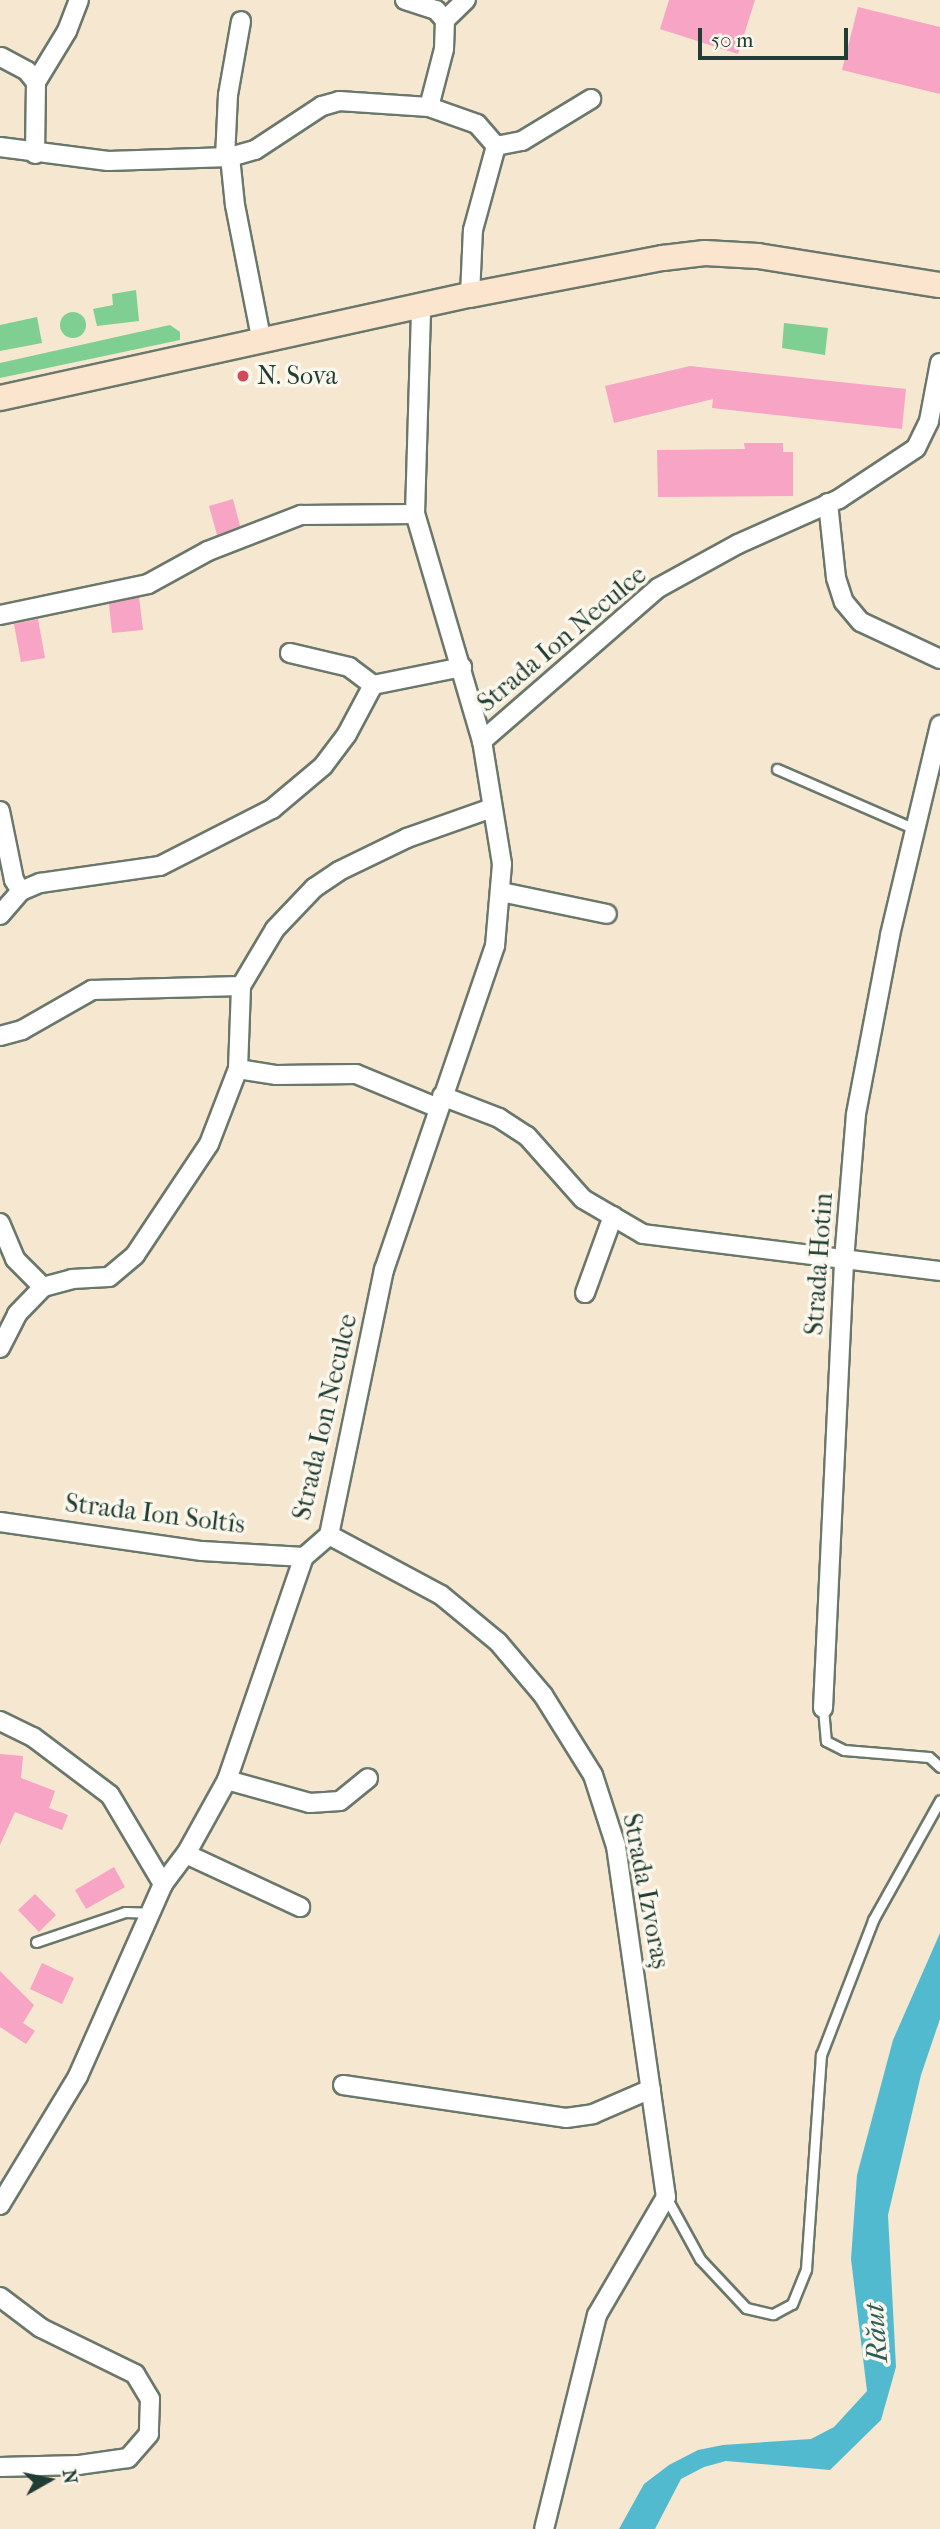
<!DOCTYPE html>
<html>
<head>
<meta charset="utf-8">
<style>
	body { margin:0 }
	#map { position:relative; width:940px; height:2529px; overflow:hidden; background:#f5e7d0; font-family:"IM FELL French Canon",serif }
	div>[style] { position:absolute }
	[style*='--x'] { left:calc(var(--x)*1px); top:calc(var(--y)*1px); width:calc(var(--w)*1px); rotate:calc(var(--a)*1deg) }
	.green>* { inset:0; background:#7ecf91 }
	.round { border-radius:50% }
	.water>* { inset:0; background:#52bacf }
	.building>* { inset:0; background:#f7a4c5 }
	.roads { filter:drop-shadow(2px 0 #6a786b) drop-shadow(-2px 0 #6a786b) drop-shadow(0 2px #6a786b) drop-shadow(0 -2px #6a786b) }
	.service>* { height:9px; margin:-4.5px; padding:0 4.5px; transform-origin:4.5px; border-radius:4.5px; background:#fff }
	.minor>* { height:18px; margin:-9px; padding:0 9px; transform-origin:9px; border-radius:9px; background:#fff }
	.secondary>* { height:24px; margin:-12px; padding:0 12px; transform-origin:12px; border-radius:12px; background:#fbe5cf }
	.dots>* { width:19px; height:19px; translate:-50% -50%; box-sizing:border-box; border:4px solid #fbf7ec; border-radius:50% }
	span { translate:-50% -50%; white-space:nowrap; text-align:center; line-height:1.15; -webkit-text-stroke:7px #fbf7ec; paint-order:stroke }
	.poi-label { font-size:26px; color:#1f3d34 }
	.left { translate:0 -50%; text-align:left }
	.street-label { font-size:26px; color:#1f3d34 }
	.water-label { font-size:28px; color:#2c5c5b; font-style:italic }
	.north { position:absolute; left:14px; top:2445px; width:70px; height:70px; -webkit-text-stroke:5px #fbf7ec; paint-order:stroke; rotate:81deg; font-size:19px; font-weight:700; line-height:28px; text-align:center; color:#1f3d34 }
	.north::after { content:''; display:block; margin:auto; width:24px; height:32px; background:#1f3d34; clip-path:polygon(50% 0,100% 100%,50% 72%,0 100%) }
	.scale { position:absolute; left:698px; top:28px; width:150px; height:32px; box-sizing:border-box; border:4px solid #1f3d34; border-top:0; padding-left:9px; font-size:21px; line-height:24px; white-space:nowrap; color:#1f3d34; -webkit-text-stroke:5px #fbf7ec; paint-order:stroke }
</style>
</head>
<body>
<div id="map">
	<div class="green">
		<i style="clip-path:polygon(136px 290px,139px 321px,97px 326px,93px 309px,113px 305px,112px 294px)"></i>
		<i class="round" style="left:60px;top:312px;width:26px;height:26px"></i>
		<i style="clip-path:polygon(37px 317px,42px 343px,0 351px,0 325px)"></i>
		<i style="clip-path:polygon(784px 323px,828px 328px,825px 355px,782px 348px)"></i>
		<i style="clip-path:polygon(170px 325px,180px 332px,180px 340px,0 378px,0 363px)"></i>
	</div>
	<div class="water">
		<i style="clip-path:polygon(940px 1933px,940px 2019px,921px 2075px,888px 2215px,896px 2367px,881px 2420px,830px 2470px,726px 2461px,704px 2467px,681px 2479px,655px 2529px,619px 2529px,644px 2484px,669px 2465px,698px 2450px,723px 2445px,811px 2439px,834px 2427px,867px 2391px,851px 2259px,857px 2175px,893px 2040px)"></i>
	</div>
	<div class="building">
		<i style="clip-path:polygon(669px 0,755px 0,738px 54px,660px 29px)"></i>
		<i style="clip-path:polygon(858px 7px,940px 27px,940px 94px,842px 70px)"></i>
		<i style="clip-path:polygon(690px 366px,906px 389px,902px 429px,712px 408px,713px 399px,614px 423px,605px 386px)"></i>
		<i style="clip-path:polygon(744px 443px,783px 443px,783px 452px,793px 452px,793px 496px,658px 497px,657px 450px,745px 449px)"></i>
		<i style="clip-path:polygon(233px 499px,240px 526px,217px 535px,209px 506px)"></i>
		<i style="clip-path:polygon(139px 597px,143px 630px,112px 633px,109px 604px)"></i>
		<i style="clip-path:polygon(38px 619px,45px 658px,21px 662px,14px 624px)"></i>
		<i style="clip-path:polygon(0 1754px,23px 1756px,21px 1778px,55px 1791px,49px 1808px,68px 1815px,62px 1830px,15px 1812px,0 1845px)"></i>
		<i style="clip-path:polygon(114px 1867px,125px 1887px,86px 1909px,75px 1890px)"></i>
		<i style="clip-path:polygon(35px 1894px,56px 1915px,39px 1932px,18px 1910px)"></i>
		<i style="clip-path:polygon(42px 1963px,74px 1978px,62px 2004px,30px 1989px)"></i>
		<i style="clip-path:polygon(0 1971px,34px 2005px,23px 2023px,35px 2031px,26px 2044px,0 2027px)"></i>
	</div>
	<div class="roads">
		<div class="service">
			<i style="--x:777;--y:769;--w:150;--a:23.5"></i>
			<i style="--x:823;--y:1708;--w:33;--a:85"></i>
			<i style="--x:826;--y:1741;--w:20;--a:27"></i>
			<i style="--x:844;--y:1750;--w:85;--a:4.7"></i>
			<i style="--x:929;--y:1757;--w:15;--a:42"></i>
			<i style="--x:36;--y:1942;--w:94;--a:-18.6"></i>
			<i style="--x:125;--y:1912;--w:24;--a:2"></i>
			<i style="--x:666;--y:2197;--w:71;--a:61.3"></i>
			<i style="--x:700;--y:2259;--w:67;--a:46.8"></i>
			<i style="--x:746;--y:2308;--w:28;--a:13"></i>
			<i style="--x:773;--y:2314;--w:21;--a:-28"></i>
			<i style="--x:792;--y:2304;--w:38;--a:-68"></i>
			<i style="--x:806;--y:2269;--w:215;--a:-86"></i>
			<i style="--x:821;--y:2055;--w:145;--a:-68.9"></i>
			<i style="--x:873;--y:1920;--w:137;--a:-60.8"></i>
		</div>
		<div class="minor">
			<i style="--x:405;--y:0;--w:33;--a:18"></i>
			<i style="--x:436;--y:10;--w:13;--a:48"></i>
			<i style="--x:445;--y:20;--w:29;--a:92"></i>
			<i style="--x:444;--y:49;--w:60;--a:104.5"></i>
			<i style="--x:445;--y:20;--w:29;--a:-44"></i>
			<i style="--x:1;--y:57;--w:30;--a:28"></i>
			<i style="--x:27;--y:71;--w:14;--a:51"></i>
			<i style="--x:496;--y:146;--w:26;--a:-11"></i>
			<i style="--x:522;--y:141;--w:81;--a:-31.3"></i>
			<i style="--x:0;--y:147;--w:109;--a:7.4"></i>
			<i style="--x:108;--y:161;--w:122;--a:-1.9"></i>
			<i style="--x:230;--y:157;--w:26;--a:-16"></i>
			<i style="--x:255;--y:150;--w:80;--a:-33.3"></i>
			<i style="--x:322;--y:106;--w:18;--a:-16"></i>
			<i style="--x:339;--y:101;--w:90;--a:3.8"></i>
			<i style="--x:429;--y:107;--w:51;--a:19.5"></i>
			<i style="--x:477;--y:124;--w:29;--a:49"></i>
			<i style="--x:35;--y:154;--w:72;--a:-89.2"></i>
			<i style="--x:36;--y:82;--w:60;--a:-58.7"></i>
			<i style="--x:67;--y:31;--w:33;--a:-69"></i>
			<i style="--x:230;--y:157;--w:48;--a:84.1"></i>
			<i style="--x:235;--y:205;--w:140;--a:78.9"></i>
			<i style="--x:225;--y:158;--w:63;--a:-87.3"></i>
			<i style="--x:228;--y:95;--w:75;--a:-80"></i>
			<i style="--x:470;--y:295;--w:65;--a:-87.4"></i>
			<i style="--x:473;--y:230;--w:87;--a:-74.7"></i>
			<i style="--x:828;--y:503;--w:75;--a:83.9"></i>
			<i style="--x:836;--y:578;--w:25;--a:72"></i>
			<i style="--x:844;--y:602;--w:26;--a:50"></i>
			<i style="--x:861;--y:622;--w:87;--a:25.1"></i>
			<i style="--x:0;--y:615;--w:151;--a:-11.8"></i>
			<i style="--x:148;--y:584;--w:68;--a:-28.8"></i>
			<i style="--x:208;--y:551;--w:100;--a:-21.2"></i>
			<i style="--x:301;--y:515;--w:114;--a:-0.5"></i>
			<i style="--x:290;--y:653;--w:61;--a:13.3"></i>
			<i style="--x:349;--y:667;--w:30;--a:37"></i>
			<i style="--x:373;--y:685;--w:91;--a:-11.4"></i>
			<i style="--x:482;--y:741;--w:233;--a:-41"></i>
			<i style="--x:658;--y:588;--w:91;--a:-28.8"></i>
			<i style="--x:738;--y:544;--w:111;--a:-24"></i>
			<i style="--x:839;--y:499;--w:92;--a:-33.5"></i>
			<i style="--x:916;--y:448;--w:30;--a:-64"></i>
			<i style="--x:929;--y:421;--w:59;--a:-79.3"></i>
			<i style="--x:0;--y:811;--w:70;--a:78.5"></i>
			<i style="--x:14;--y:880;--w:13;--a:58"></i>
			<i style="--x:501;--y:892;--w:108;--a:11.7"></i>
			<i style="--x:0;--y:915;--w:32;--a:-49"></i>
			<i style="--x:21;--y:891;--w:21;--a:-23"></i>
			<i style="--x:40;--y:883;--w:121;--a:-8.1"></i>
			<i style="--x:160;--y:866;--w:126;--a:-27"></i>
			<i style="--x:272;--y:809;--w:67;--a:-40.1"></i>
			<i style="--x:323;--y:766;--w:40;--a:-53"></i>
			<i style="--x:347;--y:734;--w:55;--a:-62"></i>
			<i style="--x:0;--y:1036;--w:23;--a:-15"></i>
			<i style="--x:22;--y:1030;--w:81;--a:-29.7"></i>
			<i style="--x:92;--y:990;--w:149;--a:-1.5"></i>
			<i style="--x:238;--y:1069;--w:39;--a:9"></i>
			<i style="--x:277;--y:1075;--w:79;--a:-0.7"></i>
			<i style="--x:356;--y:1074;--w:89;--a:22.5"></i>
			<i style="--x:442;--y:1096;--w:61;--a:21.1"></i>
			<i style="--x:499;--y:1118;--w:33;--a:33"></i>
			<i style="--x:527;--y:1136;--w:84;--a:48.4"></i>
			<i style="--x:583;--y:1199;--w:69;--a:30.3"></i>
			<i style="--x:643;--y:1234;--w:299;--a:7.1"></i>
			<i style="--x:0;--y:1223;--w:39;--a:67"></i>
			<i style="--x:15;--y:1259;--w:40;--a:45"></i>
			<i style="--x:585;--y:1293;--w:82;--a:-70"></i>
			<i style="--x:0;--y:1348;--w:38;--a:-63"></i>
			<i style="--x:17;--y:1314;--w:37;--a:-46"></i>
			<i style="--x:43;--y:1287;--w:30;--a:-15"></i>
			<i style="--x:72;--y:1279;--w:37;--a:-3"></i>
			<i style="--x:109;--y:1277;--w:34;--a:-40"></i>
			<i style="--x:135;--y:1255;--w:133;--a:-56.3"></i>
			<i style="--x:209;--y:1144;--w:80;--a:-68.9"></i>
			<i style="--x:238;--y:1069;--w:83;--a:-87.9"></i>
			<i style="--x:241;--y:986;--w:66;--a:-59.2"></i>
			<i style="--x:275;--y:929;--w:57;--a:-46.4"></i>
			<i style="--x:314;--y:888;--w:30;--a:-34"></i>
			<i style="--x:339;--y:871;--w:76;--a:-25.9"></i>
			<i style="--x:407;--y:838;--w:90;--a:-19.4"></i>
			<i style="--x:0;--y:1522;--w:204;--a:8.2"></i>
			<i style="--x:202;--y:1551;--w:102;--a:3.4"></i>
			<i style="--x:329;--y:1535;--w:127;--a:28.2"></i>
			<i style="--x:441;--y:1595;--w:74;--a:39.5"></i>
			<i style="--x:498;--y:1642;--w:70;--a:49.7"></i>
			<i style="--x:543;--y:1695;--w:94;--a:58"></i>
			<i style="--x:593;--y:1775;--w:75;--a:72.1"></i>
			<i style="--x:616;--y:1846;--w:355;--a:81.9"></i>
			<i style="--x:666;--y:2197;--w:137;--a:120.3"></i>
			<i style="--x:597;--y:2315;--w:220;--a:103.9"></i>
			<i style="--x:823;--y:1708;--w:448;--a:-87.3"></i>
			<i style="--x:844;--y:1260;--w:146;--a:-85.3"></i>
			<i style="--x:856;--y:1114;--w:182;--a:-79.2"></i>
			<i style="--x:890;--y:935;--w:216;--a:-76.6"></i>
			<i style="--x:0;--y:1721;--w:37;--a:26"></i>
			<i style="--x:33;--y:1737;--w:96;--a:37"></i>
			<i style="--x:110;--y:1795;--w:104;--a:59.2"></i>
			<i style="--x:227;--y:1780;--w:86;--a:15.5"></i>
			<i style="--x:310;--y:1803;--w:30;--a:-4"></i>
			<i style="--x:340;--y:1801;--w:36;--a:-39"></i>
			<i style="--x:186;--y:1854;--w:126;--a:24.9"></i>
			<i style="--x:343;--y:2085;--w:225;--a:8.4"></i>
			<i style="--x:566;--y:2118;--w:27;--a:-8"></i>
			<i style="--x:593;--y:2114;--w:63;--a:-23.3"></i>
			<i style="--x:0;--y:2205;--w:151;--a:-58.8"></i>
			<i style="--x:78;--y:2076;--w:210;--a:-66.1"></i>
			<i style="--x:163;--y:1884;--w:38;--a:-53"></i>
			<i style="--x:186;--y:1854;--w:85;--a:-61"></i>
			<i style="--x:227;--y:1780;--w:236;--a:-71"></i>
			<i style="--x:304;--y:1557;--w:33;--a:-41"></i>
			<i style="--x:329;--y:1535;--w:271;--a:-78.3"></i>
			<i style="--x:384;--y:1270;--w:342;--a:-71.1"></i>
			<i style="--x:495;--y:946;--w:82;--a:-85.1"></i>
			<i style="--x:502;--y:864;--w:125;--a:-99.2"></i>
			<i style="--x:482;--y:741;--w:237;--a:-106.4"></i>
			<i style="--x:415;--y:514;--w:206;--a:-88.3"></i>
			<i style="--x:0;--y:2297;--w:51;--a:37.1"></i>
			<i style="--x:41;--y:2328;--w:105;--a:26.1"></i>
			<i style="--x:135;--y:2374;--w:29;--a:59"></i>
			<i style="--x:150;--y:2399;--w:35;--a:92"></i>
			<i style="--x:149;--y:2434;--w:32;--a:131"></i>
			<i style="--x:128;--y:2458;--w:49;--a:171.9"></i>
			<i style="--x:79;--y:2465;--w:79;--a:178.5"></i>
		</div>
		<div class="secondary">
			<i style="--x:0;--y:398;--w:481;--a:-12.4"></i>
			<i style="--x:470;--y:295;--w:197;--a:-10.9"></i>
			<i style="--x:663;--y:258;--w:42;--a:-6.8"></i>
			<i style="--x:705;--y:253;--w:53;--a:3.2"></i>
			<i style="--x:758;--y:256;--w:184;--a:9.1"></i>
		</div>
	</div>
	<div class="dots">
		<i style="left:243px;top:376px;background:#d1495b"></i>
	</div>
	<div class="poi-label">
		<span class="left" style="left:257px;top:376px">N. Sova</span>
	</div>
	<div class="street-label">
		<span style="left:562px;top:639px;rotate:-40deg">Strada Ion Neculce</span>
		<span style="left:819px;top:1264px;rotate:-86deg">Strada Hotin</span>
		<span style="left:325px;top:1417px;rotate:-77deg">Strada Ion Neculce</span>
		<span style="left:155px;top:1514px;rotate:7deg">Strada Ion Soltîs</span>
		<span style="left:646px;top:1891px;rotate:79deg">Strada Izvoraș</span>
	</div>
	<div class="water-label">
		<span style="left:876px;top:2333px;rotate:-94deg">Răut</span>
	</div>
	<div class="north">N</div>
	<div class="scale">50 m</div>
</div>
</body>
</html>
